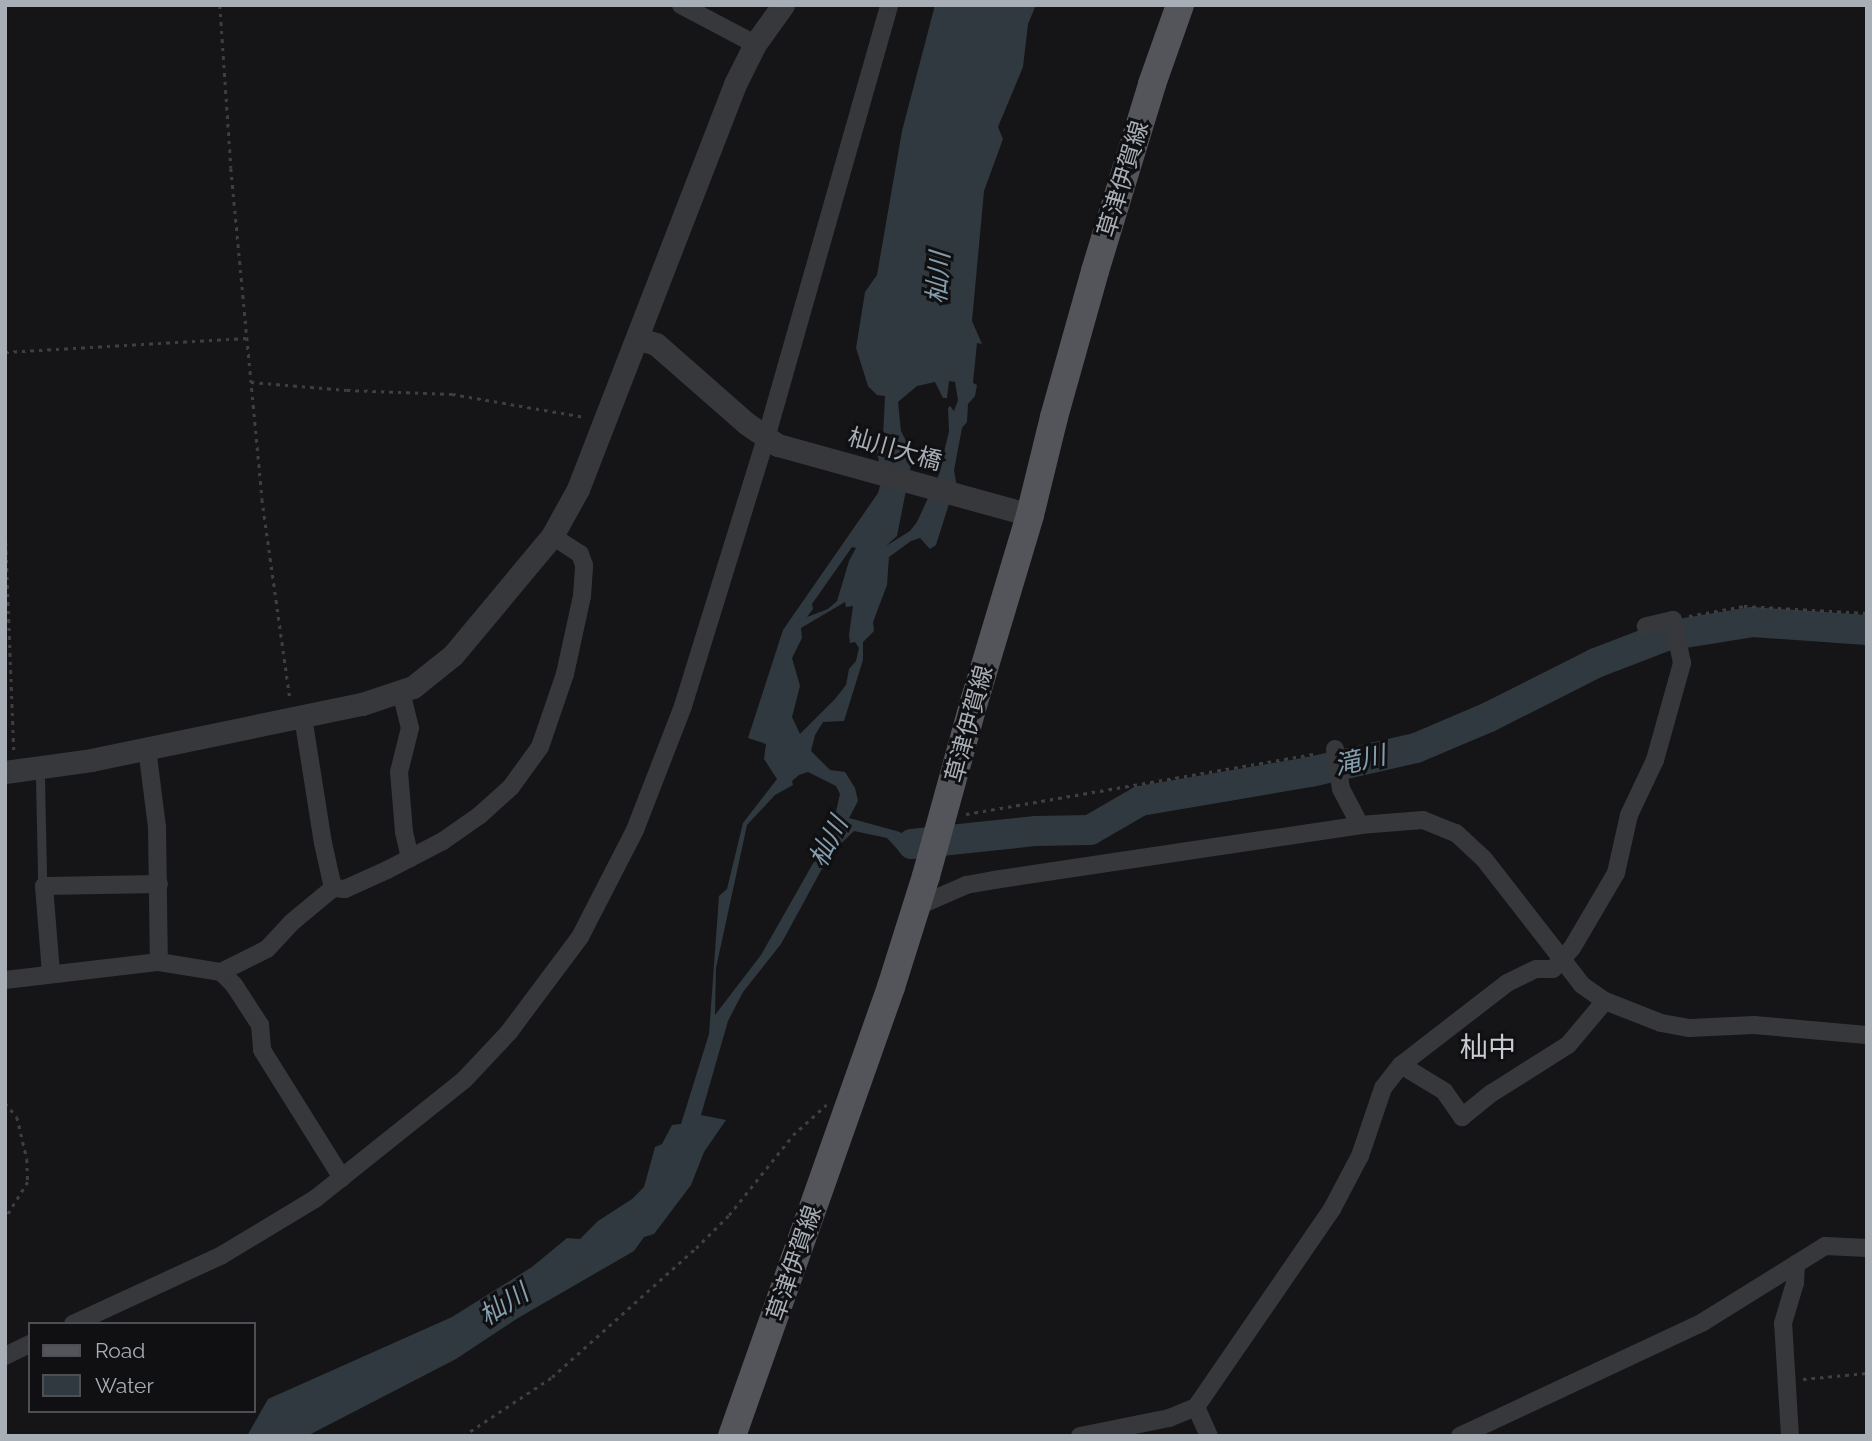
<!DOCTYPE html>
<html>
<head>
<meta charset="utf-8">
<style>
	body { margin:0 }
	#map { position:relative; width:1872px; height:1441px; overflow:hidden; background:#151517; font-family:Raleway,"Noto Sans JP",sans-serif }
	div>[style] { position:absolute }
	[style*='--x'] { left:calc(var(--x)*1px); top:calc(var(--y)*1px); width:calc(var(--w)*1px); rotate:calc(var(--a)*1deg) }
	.water>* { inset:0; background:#30393f }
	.river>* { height:30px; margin:-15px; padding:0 15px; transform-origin:15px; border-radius:15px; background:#30393f }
	.path>* { height:2.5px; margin-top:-1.25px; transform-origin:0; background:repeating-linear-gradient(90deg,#3d3f42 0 3.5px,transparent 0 8.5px) }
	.service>* { height:9px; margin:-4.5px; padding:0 4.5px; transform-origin:4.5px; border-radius:4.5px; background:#37383c }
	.minor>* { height:18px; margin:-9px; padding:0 9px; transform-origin:9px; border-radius:9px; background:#37383c }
	.tertiary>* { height:23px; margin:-11.5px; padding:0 11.5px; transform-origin:11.5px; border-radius:11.5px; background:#37383c }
	.primary>* { height:28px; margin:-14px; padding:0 14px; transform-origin:14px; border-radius:14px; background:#53555a }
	span { translate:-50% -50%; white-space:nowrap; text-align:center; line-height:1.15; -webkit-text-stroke:6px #101012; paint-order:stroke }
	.street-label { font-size:24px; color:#a8aeb6 }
	.water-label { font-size:26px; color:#839eae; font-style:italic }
	.quarter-label { font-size:28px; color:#c9ccd2 }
	.frame { position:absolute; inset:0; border:7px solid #a8aeb6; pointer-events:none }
	.legend { position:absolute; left:28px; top:1322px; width:228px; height:91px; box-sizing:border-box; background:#101012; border:2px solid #4d4f54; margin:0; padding:9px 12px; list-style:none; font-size:21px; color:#a8aeb6 }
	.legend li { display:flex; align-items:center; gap:14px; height:35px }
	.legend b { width:35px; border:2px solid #4d4f54 }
</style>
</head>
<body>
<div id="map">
	<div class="water">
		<i style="clip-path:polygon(evenodd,935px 5px,1036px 5px,1028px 24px,1023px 67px,998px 127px,1003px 139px,984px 191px,972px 321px,982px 344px,977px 343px,973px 383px,977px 385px,975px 396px,968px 404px,967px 422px,962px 428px,954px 470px,956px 482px,936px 545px,930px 549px,920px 538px,911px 541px,889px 557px,887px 585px,873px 622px,874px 631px,863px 642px,863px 660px,844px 721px,823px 722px,815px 735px,811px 751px,830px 770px,845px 772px,855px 788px,858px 801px,849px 818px,900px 832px,909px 841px,955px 835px,944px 846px,899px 851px,887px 838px,854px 831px,830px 854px,781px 944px,743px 992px,728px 1021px,701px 1115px,726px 1120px,704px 1152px,691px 1185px,654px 1234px,644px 1237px,634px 1251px,518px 1318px,456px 1359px,307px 1436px,247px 1436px,268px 1399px,452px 1317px,532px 1267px,567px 1238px,580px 1239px,598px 1221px,632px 1199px,644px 1187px,655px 1147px,662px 1144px,672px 1125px,681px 1124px,709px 1034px,719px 896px,727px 889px,743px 823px,777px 779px,764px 759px,766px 744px,748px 738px,783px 630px,878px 493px,882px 479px,875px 441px,883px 437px,885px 396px,877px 395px,868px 386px,856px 348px,865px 292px,877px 275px,902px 131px,935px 5px,949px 381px,955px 382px,958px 400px,954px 411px,950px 406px,948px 408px,949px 431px,939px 474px,917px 522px,910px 531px,886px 546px,897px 536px,911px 465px,907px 443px,901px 431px,898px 402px,917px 386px,935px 382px,943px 398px,947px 398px,949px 381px,935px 5px,852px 547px,856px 548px,849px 561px,837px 601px,828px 609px,807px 617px,813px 609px,812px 604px,852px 547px,935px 5px,845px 602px,846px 607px,853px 606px,849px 635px,850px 643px,855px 642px,859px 648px,856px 661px,849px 669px,846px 685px,835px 699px,800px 734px,792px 717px,800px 686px,792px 658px,802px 638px,801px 628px,845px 602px,935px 5px,808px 772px,836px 786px,840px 794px,832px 830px,761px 955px,715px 1015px,716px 968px,747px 825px,775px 795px,793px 785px,792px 781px,799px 775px,808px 772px)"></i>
	</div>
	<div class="river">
		<i style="--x:912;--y:844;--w:125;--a:-6"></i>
		<i style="--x:1036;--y:831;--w:54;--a:-1.1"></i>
		<i style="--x:1090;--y:830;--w:58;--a:-30.1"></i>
		<i style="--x:1140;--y:801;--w:172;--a:-9.7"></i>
		<i style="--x:1310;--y:772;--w:109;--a:-12.8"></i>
		<i style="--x:1416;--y:748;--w:79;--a:-23"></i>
		<i style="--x:1489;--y:717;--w:120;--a:-26.8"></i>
		<i style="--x:1596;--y:663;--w:75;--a:-21.1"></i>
		<i style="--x:1666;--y:636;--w:87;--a:-9.2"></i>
		<i style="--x:1752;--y:622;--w:115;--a:4"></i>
	</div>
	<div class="path">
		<i style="--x:220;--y:5;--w:163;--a:86.1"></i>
		<i style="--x:231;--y:168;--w:332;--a:84.6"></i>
		<i style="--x:262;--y:499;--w:201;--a:82"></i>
		<i style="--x:5;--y:352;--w:242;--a:-3.3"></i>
		<i style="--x:251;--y:382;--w:96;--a:4.8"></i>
		<i style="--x:347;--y:390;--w:105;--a:2.2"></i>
		<i style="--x:452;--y:394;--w:135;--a:9.8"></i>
		<i style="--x:5;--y:517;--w:235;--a:87.8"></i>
		<i style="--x:1689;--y:616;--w:56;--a:-10.3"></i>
		<i style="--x:1744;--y:606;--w:123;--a:3.3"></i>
		<i style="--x:966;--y:814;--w:357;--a:-9.8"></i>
		<i style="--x:5;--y:1103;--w:18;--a:49"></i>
		<i style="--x:17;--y:1117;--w:43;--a:76.6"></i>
		<i style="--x:27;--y:1159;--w:23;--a:88"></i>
		<i style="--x:28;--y:1182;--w:44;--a:121.9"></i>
		<i style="--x:1803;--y:1379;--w:64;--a:-5.4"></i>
		<i style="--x:463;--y:1436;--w:107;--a:-33.5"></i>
		<i style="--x:552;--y:1377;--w:193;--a:-41.9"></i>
		<i style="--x:696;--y:1248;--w:47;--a:-45"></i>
		<i style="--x:729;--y:1215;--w:102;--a:-51.3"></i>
		<i style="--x:793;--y:1135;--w:45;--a:-42.3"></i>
	</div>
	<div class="service">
		<i style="--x:40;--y:778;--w:98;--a:88.8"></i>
		<i style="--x:42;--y:876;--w:10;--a:79"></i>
	</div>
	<div class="minor">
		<i style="--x:681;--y:5;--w:84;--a:27.8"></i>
		<i style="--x:401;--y:692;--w:37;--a:76"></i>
		<i style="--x:410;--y:728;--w:45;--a:104"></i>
		<i style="--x:399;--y:772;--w:60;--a:85.2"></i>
		<i style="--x:404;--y:832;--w:27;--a:77"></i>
		<i style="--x:303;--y:717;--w:128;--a:81"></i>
		<i style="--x:323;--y:843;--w:46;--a:77.5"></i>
		<i style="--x:147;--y:748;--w:80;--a:82.8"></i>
		<i style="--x:157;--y:827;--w:135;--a:89.2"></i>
		<i style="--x:1335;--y:749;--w:40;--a:81.5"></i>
		<i style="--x:1341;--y:789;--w:41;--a:62.2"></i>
		<i style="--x:916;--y:907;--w:55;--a:-23.7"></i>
		<i style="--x:966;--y:885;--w:28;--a:-10"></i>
		<i style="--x:994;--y:880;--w:370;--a:-8.5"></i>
		<i style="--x:1360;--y:825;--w:63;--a:-4.5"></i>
		<i style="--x:1423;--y:820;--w:35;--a:22"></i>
		<i style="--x:1456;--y:833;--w:38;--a:43"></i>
		<i style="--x:1484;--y:859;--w:160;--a:52.1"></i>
		<i style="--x:1582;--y:985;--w:28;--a:35"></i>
		<i style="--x:1605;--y:1001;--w:60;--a:21.4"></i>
		<i style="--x:1661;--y:1023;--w:29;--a:10"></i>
		<i style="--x:1690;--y:1028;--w:64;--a:-2.7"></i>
		<i style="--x:1754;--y:1025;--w:113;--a:5.1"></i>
		<i style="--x:221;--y:972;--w:18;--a:45"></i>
		<i style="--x:234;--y:985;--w:48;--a:57"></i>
		<i style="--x:260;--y:1025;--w:25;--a:85"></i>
		<i style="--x:262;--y:1050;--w:151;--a:58"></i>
		<i style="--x:51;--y:973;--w:87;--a:-94.6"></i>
		<i style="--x:44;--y:886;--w:115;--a:-1"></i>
		<i style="--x:5;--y:980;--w:155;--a:-6.7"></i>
		<i style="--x:159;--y:962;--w:63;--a:9.2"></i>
		<i style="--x:221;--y:972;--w:51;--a:-26.6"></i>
		<i style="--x:267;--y:949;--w:35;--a:-47"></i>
		<i style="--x:291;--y:923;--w:55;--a:-39.8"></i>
		<i style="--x:333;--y:888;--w:12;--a:5"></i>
		<i style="--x:345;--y:889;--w:46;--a:-24.3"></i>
		<i style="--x:387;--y:870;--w:63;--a:-27.4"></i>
		<i style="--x:443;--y:841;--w:45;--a:-35.1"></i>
		<i style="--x:480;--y:815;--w:42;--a:-42.1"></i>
		<i style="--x:511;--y:787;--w:49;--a:-54.1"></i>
		<i style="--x:540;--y:747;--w:77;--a:-71.1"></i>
		<i style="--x:565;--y:674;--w:80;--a:-77.7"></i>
		<i style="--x:582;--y:596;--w:31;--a:-86"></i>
		<i style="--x:584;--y:565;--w:12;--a:-110"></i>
		<i style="--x:580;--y:554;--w:33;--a:-147"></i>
		<i style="--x:1401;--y:1065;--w:50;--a:31.2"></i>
		<i style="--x:1444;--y:1091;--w:32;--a:55"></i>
		<i style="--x:1462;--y:1117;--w:38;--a:-39"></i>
		<i style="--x:1492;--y:1093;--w:90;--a:-32.3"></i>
		<i style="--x:1568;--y:1045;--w:57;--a:-49.9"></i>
		<i style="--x:73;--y:1324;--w:164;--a:-24.8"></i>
		<i style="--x:222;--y:1255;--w:109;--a:-31.1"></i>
		<i style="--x:315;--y:1199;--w:191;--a:-38.6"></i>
		<i style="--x:464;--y:1080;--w:66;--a:-46.8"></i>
		<i style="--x:509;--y:1032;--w:119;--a:-53.2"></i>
		<i style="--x:580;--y:937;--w:120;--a:-62.8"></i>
		<i style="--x:635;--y:830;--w:133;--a:-68.8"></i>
		<i style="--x:683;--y:706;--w:281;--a:-72.8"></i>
		<i style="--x:766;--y:438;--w:450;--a:-74.1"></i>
		<i style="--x:5;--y:1356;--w:28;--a:-26"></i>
		<i style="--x:1196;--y:1407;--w:32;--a:66"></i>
		<i style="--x:1080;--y:1436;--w:91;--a:-11.4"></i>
		<i style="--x:1169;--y:1418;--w:29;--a:-22"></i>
		<i style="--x:1196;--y:1407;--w:240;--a:-55.5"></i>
		<i style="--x:1332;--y:1209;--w:60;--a:-62.2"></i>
		<i style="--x:1360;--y:1156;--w:72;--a:-71.3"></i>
		<i style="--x:1383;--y:1088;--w:29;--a:-52"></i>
		<i style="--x:1401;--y:1065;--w:134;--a:-37.7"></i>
		<i style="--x:1507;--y:983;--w:32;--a:-26"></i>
		<i style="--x:1536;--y:969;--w:17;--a:0"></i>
		<i style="--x:1553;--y:969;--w:28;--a:-48"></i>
		<i style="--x:1572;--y:948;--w:87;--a:-59.6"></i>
		<i style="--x:1616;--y:873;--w:59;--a:-77.4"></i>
		<i style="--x:1629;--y:815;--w:61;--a:-64.7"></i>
		<i style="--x:1655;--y:760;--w:101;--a:-74.4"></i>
		<i style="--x:1682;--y:663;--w:44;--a:-101.8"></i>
		<i style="--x:1673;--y:620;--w:28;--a:167"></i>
		<i style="--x:1460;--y:1436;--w:268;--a:-25.1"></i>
		<i style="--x:1703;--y:1322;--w:144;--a:-31.9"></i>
		<i style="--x:1825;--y:1246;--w:42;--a:2.7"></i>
		<i style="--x:1790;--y:1436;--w:113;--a:-93.5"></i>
		<i style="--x:1783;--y:1323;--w:42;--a:-73.3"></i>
		<i style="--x:1795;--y:1283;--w:19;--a:-87"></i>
	</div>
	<div class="tertiary">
		<i style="--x:637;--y:338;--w:20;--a:18"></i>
		<i style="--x:656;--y:344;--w:120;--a:41.3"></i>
		<i style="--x:746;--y:423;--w:39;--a:35"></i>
		<i style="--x:778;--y:445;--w:262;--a:15.5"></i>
		<i style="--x:5;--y:772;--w:87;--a:-7.9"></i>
		<i style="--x:91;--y:760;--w:277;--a:-11.7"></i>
		<i style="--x:362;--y:704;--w:54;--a:-18.4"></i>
		<i style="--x:413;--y:687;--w:51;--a:-38.7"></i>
		<i style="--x:453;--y:655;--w:155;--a:-50.2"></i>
		<i style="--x:552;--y:536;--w:54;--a:-61"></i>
		<i style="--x:578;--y:489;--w:434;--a:-68.8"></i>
		<i style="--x:735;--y:84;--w:45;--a:-63.4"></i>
		<i style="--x:755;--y:44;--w:48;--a:-54.3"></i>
	</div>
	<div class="primary">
		<i style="--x:732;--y:1436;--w:476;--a:-70.5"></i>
		<i style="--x:891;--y:987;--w:116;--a:-72.5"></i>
		<i style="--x:926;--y:876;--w:180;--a:-74.6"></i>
		<i style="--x:974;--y:702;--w:195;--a:-73.3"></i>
		<i style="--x:1030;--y:515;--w:101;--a:-76.2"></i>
		<i style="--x:1054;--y:417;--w:152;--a:-74.3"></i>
		<i style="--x:1095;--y:271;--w:195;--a:-73"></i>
		<i style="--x:1152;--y:84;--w:84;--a:-70.5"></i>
	</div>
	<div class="street-label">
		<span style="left:1123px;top:179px;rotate:-73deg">草津伊賀線</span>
		<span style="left:895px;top:449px;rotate:16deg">杣川大橋</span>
		<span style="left:969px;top:724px;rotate:-75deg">草津伊賀線</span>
		<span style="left:794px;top:1263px;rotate:-71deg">草津伊賀線</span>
	</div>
	<div class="water-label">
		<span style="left:939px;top:278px;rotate:-86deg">杣川</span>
		<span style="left:1360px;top:761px;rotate:-13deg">滝川</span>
		<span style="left:829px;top:842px;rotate:-63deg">杣川</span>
		<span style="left:504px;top:1305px;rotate:-33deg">杣川</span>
	</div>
	<div class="quarter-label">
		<span style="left:1488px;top:1048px">杣中</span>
	</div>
	<div class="frame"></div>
	<ul class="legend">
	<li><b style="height:9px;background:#53555a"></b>Road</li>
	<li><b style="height:19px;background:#30393f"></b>Water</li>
	</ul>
</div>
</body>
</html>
